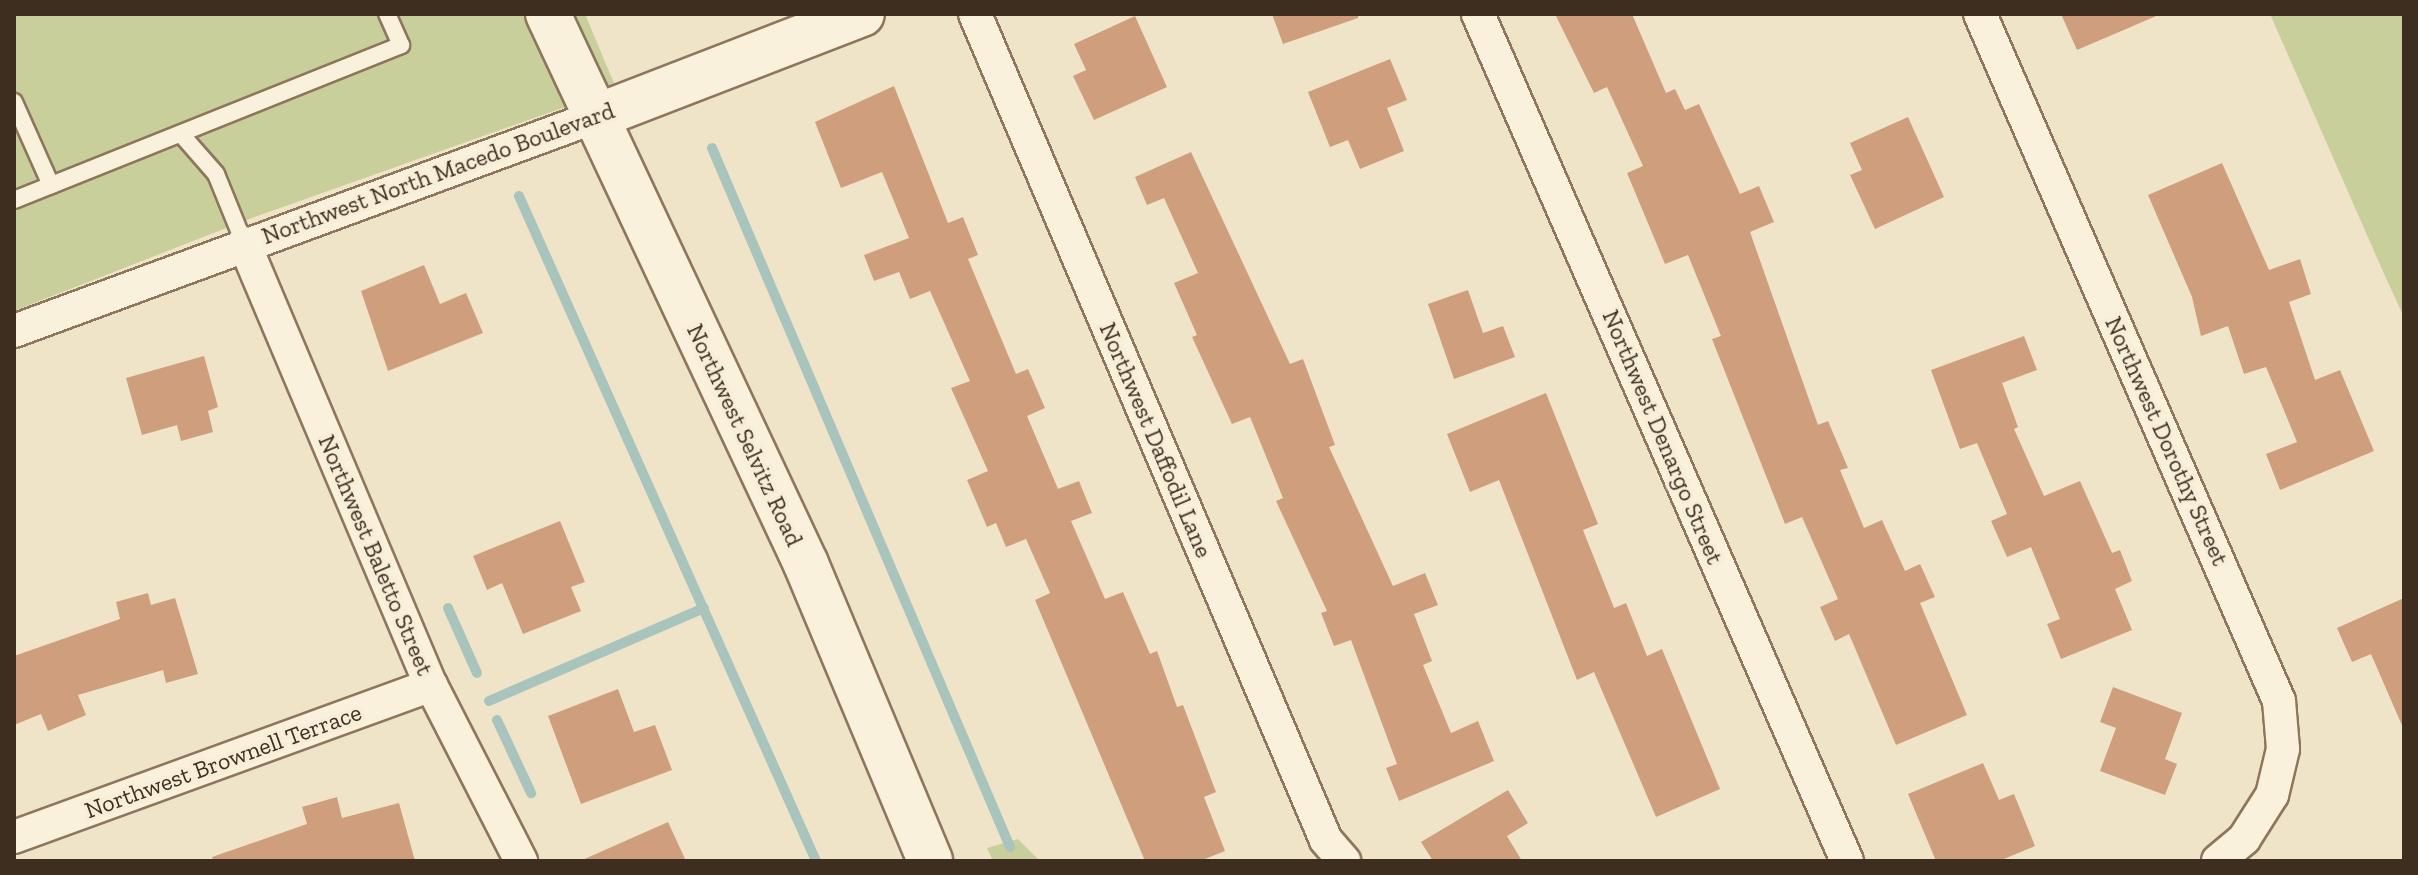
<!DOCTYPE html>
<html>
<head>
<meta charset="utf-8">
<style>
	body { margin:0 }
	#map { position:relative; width:2418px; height:875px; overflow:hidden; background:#f0e4c8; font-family:"Zilla Slab",serif }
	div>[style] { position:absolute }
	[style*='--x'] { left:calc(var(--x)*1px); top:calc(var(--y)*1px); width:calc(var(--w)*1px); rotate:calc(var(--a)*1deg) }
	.green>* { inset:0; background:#c9cf9b }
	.stream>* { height:10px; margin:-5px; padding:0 5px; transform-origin:5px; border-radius:5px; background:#a9c4bc }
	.building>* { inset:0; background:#cf9f7d }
	.roads { filter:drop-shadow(2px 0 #8d765c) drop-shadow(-2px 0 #8d765c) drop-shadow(0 2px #8d765c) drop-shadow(0 -2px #8d765c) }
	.lane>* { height:16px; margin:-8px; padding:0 8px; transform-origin:8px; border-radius:8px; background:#faf1dc }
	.street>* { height:32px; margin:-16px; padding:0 16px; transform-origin:16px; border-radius:16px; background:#faf1dc }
	.secondary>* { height:44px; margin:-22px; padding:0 22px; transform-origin:22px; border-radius:22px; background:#faf1dc }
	span { translate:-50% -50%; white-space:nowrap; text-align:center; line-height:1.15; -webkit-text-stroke:7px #f7eed8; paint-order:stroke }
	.street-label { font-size:24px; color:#3d2e20 }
	.frame { position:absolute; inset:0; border:16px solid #3d2e20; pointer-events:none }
</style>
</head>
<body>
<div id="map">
	<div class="green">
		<i style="clip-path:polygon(14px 14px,529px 14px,571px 105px,252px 218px,14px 311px)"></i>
		<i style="clip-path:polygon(567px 14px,585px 14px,616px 88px,604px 93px)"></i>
		<i style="clip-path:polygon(2270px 14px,2404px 14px,2404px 317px,2385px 276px)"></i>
		<i style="clip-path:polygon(1018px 839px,1040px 861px,993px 861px,987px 848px)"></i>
	</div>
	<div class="stream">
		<i style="--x:712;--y:148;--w:760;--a:66.91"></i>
		<i style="--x:519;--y:196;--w:728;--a:65.93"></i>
		<i style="--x:448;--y:608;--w:71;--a:66"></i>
		<i style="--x:489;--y:701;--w:234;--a:-23.4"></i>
		<i style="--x:497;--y:720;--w:81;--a:65"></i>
	</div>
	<div class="building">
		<i style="clip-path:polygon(1272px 14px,1358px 14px,1358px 18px,1283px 44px)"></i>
		<i style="clip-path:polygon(1555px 14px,1632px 14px,1666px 93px,1675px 89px,1685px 110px,1699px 104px,1740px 194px,1759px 186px,1774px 222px,1750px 232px,1818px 425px,1828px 421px,1848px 468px,1840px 470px,1864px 528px,1882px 520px,1905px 571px,1920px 564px,1935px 597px,1920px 603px,1967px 715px,1896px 745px,1849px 634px,1835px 641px,1820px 607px,1838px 599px,1802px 517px,1785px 524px,1712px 339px,1721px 336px,1688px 255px,1665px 264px,1627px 173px,1643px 166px,1607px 87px,1594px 93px)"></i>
		<i style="clip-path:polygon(2061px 14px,2161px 14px,2077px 50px)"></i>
		<i style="clip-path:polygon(1135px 16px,1167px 87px,1094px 120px,1073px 76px,1086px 70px,1074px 44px)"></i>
		<i style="clip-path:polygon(1390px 59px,1407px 100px,1387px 108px,1404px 151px,1360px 169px,1348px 140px,1330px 147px,1308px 92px)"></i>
		<i style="clip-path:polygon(894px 86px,948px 223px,963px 217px,978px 255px,968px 259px,1016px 374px,1028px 369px,1045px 408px,1027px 416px,1058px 489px,1079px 481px,1092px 513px,1071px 521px,1105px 599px,1123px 592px,1150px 654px,1157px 651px,1177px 707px,1183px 705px,1216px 792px,1204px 797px,1225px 851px,1200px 861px,1145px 861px,1035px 600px,1050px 593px,1026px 539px,1006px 547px,996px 523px,987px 527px,967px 480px,988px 471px,951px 388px,970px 381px,930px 291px,910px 299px,899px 272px,874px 281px,864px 255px,909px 238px,882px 172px,841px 188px,815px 122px)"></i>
		<i style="clip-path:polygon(1908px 117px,1944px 197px,1875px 229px,1850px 175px,1862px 170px,1850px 143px)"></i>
		<i style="clip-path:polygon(1191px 152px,1290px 364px,1303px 359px,1335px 445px,1329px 447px,1393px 586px,1425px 573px,1438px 605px,1414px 614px,1432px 661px,1423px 665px,1451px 733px,1478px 721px,1494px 761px,1399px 801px,1386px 768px,1397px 764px,1351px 640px,1334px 646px,1321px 613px,1327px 611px,1276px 501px,1283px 498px,1250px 417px,1232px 424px,1192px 337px,1197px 335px,1174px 283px,1198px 273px,1164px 198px,1147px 205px,1135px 177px)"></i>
		<i style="clip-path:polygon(2222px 163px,2269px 270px,2300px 259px,2311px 294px,2289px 302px,2315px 380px,2340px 370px,2374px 451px,2280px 490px,2266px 454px,2297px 442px,2266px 367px,2244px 374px,2228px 326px,2201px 336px,2192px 297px,2148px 195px)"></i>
		<i style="clip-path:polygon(424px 265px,440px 304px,466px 293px,483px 333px,388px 371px,361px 291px)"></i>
		<i style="clip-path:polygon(1468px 290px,1483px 333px,1503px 326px,1515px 357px,1454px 379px,1428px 304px)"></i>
		<i style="clip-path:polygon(2024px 336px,2037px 370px,2002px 383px,2018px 427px,2014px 429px,2044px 496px,2080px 481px,2112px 553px,2120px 550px,2132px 581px,2115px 589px,2132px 630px,2061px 659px,2047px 624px,2060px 619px,2031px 547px,2007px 557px,1991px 521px,2007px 514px,1977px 443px,1960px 449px,1931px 370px)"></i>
		<i style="clip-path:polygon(204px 356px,218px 407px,208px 411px,213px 432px,181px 441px,177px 425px,142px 435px,126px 378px)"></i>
		<i style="clip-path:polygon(1546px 393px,1598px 524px,1583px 530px,1614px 608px,1626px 603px,1647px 656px,1662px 649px,1720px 789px,1656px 817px,1594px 672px,1577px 680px,1499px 480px,1470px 492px,1447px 434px)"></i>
		<i style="clip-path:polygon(560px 521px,585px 582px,571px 587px,581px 611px,523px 634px,502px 583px,487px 590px,473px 556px)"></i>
		<i style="clip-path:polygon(148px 593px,151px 605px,175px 598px,198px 674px,166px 683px,163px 670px,78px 695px,86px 715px,48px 731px,41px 714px,14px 725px,14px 656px,120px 619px,116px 602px)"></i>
		<i style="clip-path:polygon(2404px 598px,2404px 730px,2371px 654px,2352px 662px,2337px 628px)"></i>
		<i style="clip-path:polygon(2113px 687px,2182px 713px,2165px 759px,2177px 764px,2165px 795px,2100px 771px,2116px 728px,2100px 722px)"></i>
		<i style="clip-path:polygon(618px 689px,634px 732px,655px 725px,672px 770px,581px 804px,548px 716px)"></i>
		<i style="clip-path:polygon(1983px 763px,1999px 800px,2014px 794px,2035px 846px,1999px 861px,1936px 861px,1908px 794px)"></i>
		<i style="clip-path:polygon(1508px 790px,1528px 823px,1507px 836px,1522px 861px,1433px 861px,1421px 842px)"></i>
		<i style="clip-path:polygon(337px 797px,342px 818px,399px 803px,415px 861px,213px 861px,212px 857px,307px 824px,302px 807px)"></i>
		<i style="clip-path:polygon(668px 822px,686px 861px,580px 861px)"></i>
	</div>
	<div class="roads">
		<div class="lane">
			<i style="--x:14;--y:102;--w:91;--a:66"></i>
			<i style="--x:181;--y:134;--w:53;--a:48.8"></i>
			<i style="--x:216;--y:174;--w:74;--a:67.9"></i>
			<i style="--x:14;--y:200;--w:417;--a:-21.8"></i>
			<i style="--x:401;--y:45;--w:34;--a:-114"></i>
		</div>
		<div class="street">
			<i style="--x:975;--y:14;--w:897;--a:66.98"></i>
			<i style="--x:1326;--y:840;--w:28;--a:49"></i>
			<i style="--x:1478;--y:14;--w:924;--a:66.46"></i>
			<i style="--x:1980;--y:14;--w:749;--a:66.48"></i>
			<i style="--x:2279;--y:701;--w:48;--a:85.2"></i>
			<i style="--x:2283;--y:749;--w:47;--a:103.4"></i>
			<i style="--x:2272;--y:795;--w:52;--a:122.5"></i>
			<i style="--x:2244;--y:839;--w:34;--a:140"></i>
			<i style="--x:244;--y:243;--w:480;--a:67.1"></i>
			<i style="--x:431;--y:685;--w:198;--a:62.9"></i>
			<i style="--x:14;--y:331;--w:619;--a:-20.22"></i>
			<i style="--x:14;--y:837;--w:444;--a:-20"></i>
		</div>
		<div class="secondary">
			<i style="--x:548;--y:14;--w:608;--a:64.87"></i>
			<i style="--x:806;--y:564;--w:322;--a:67.3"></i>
			<i style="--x:595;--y:117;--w:286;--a:-21.1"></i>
		</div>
	</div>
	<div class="street-label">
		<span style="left:438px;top:173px;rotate:-20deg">Northwest North Macedo Boulevard</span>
		<span style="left:745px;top:435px;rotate:65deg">Northwest Selvitz Road</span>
		<span style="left:1663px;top:437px;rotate:67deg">Northwest Denargo Street</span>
		<span style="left:1156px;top:440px;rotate:67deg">Northwest Daffodil Lane</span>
		<span style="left:2167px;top:441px;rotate:66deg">Northwest Dorothy Street</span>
		<span style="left:376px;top:555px;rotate:67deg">Northwest Baletto Street</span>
		<span style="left:223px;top:761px;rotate:-20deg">Northwest Brownell Terrace</span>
	</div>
	<div class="frame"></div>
</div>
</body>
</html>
